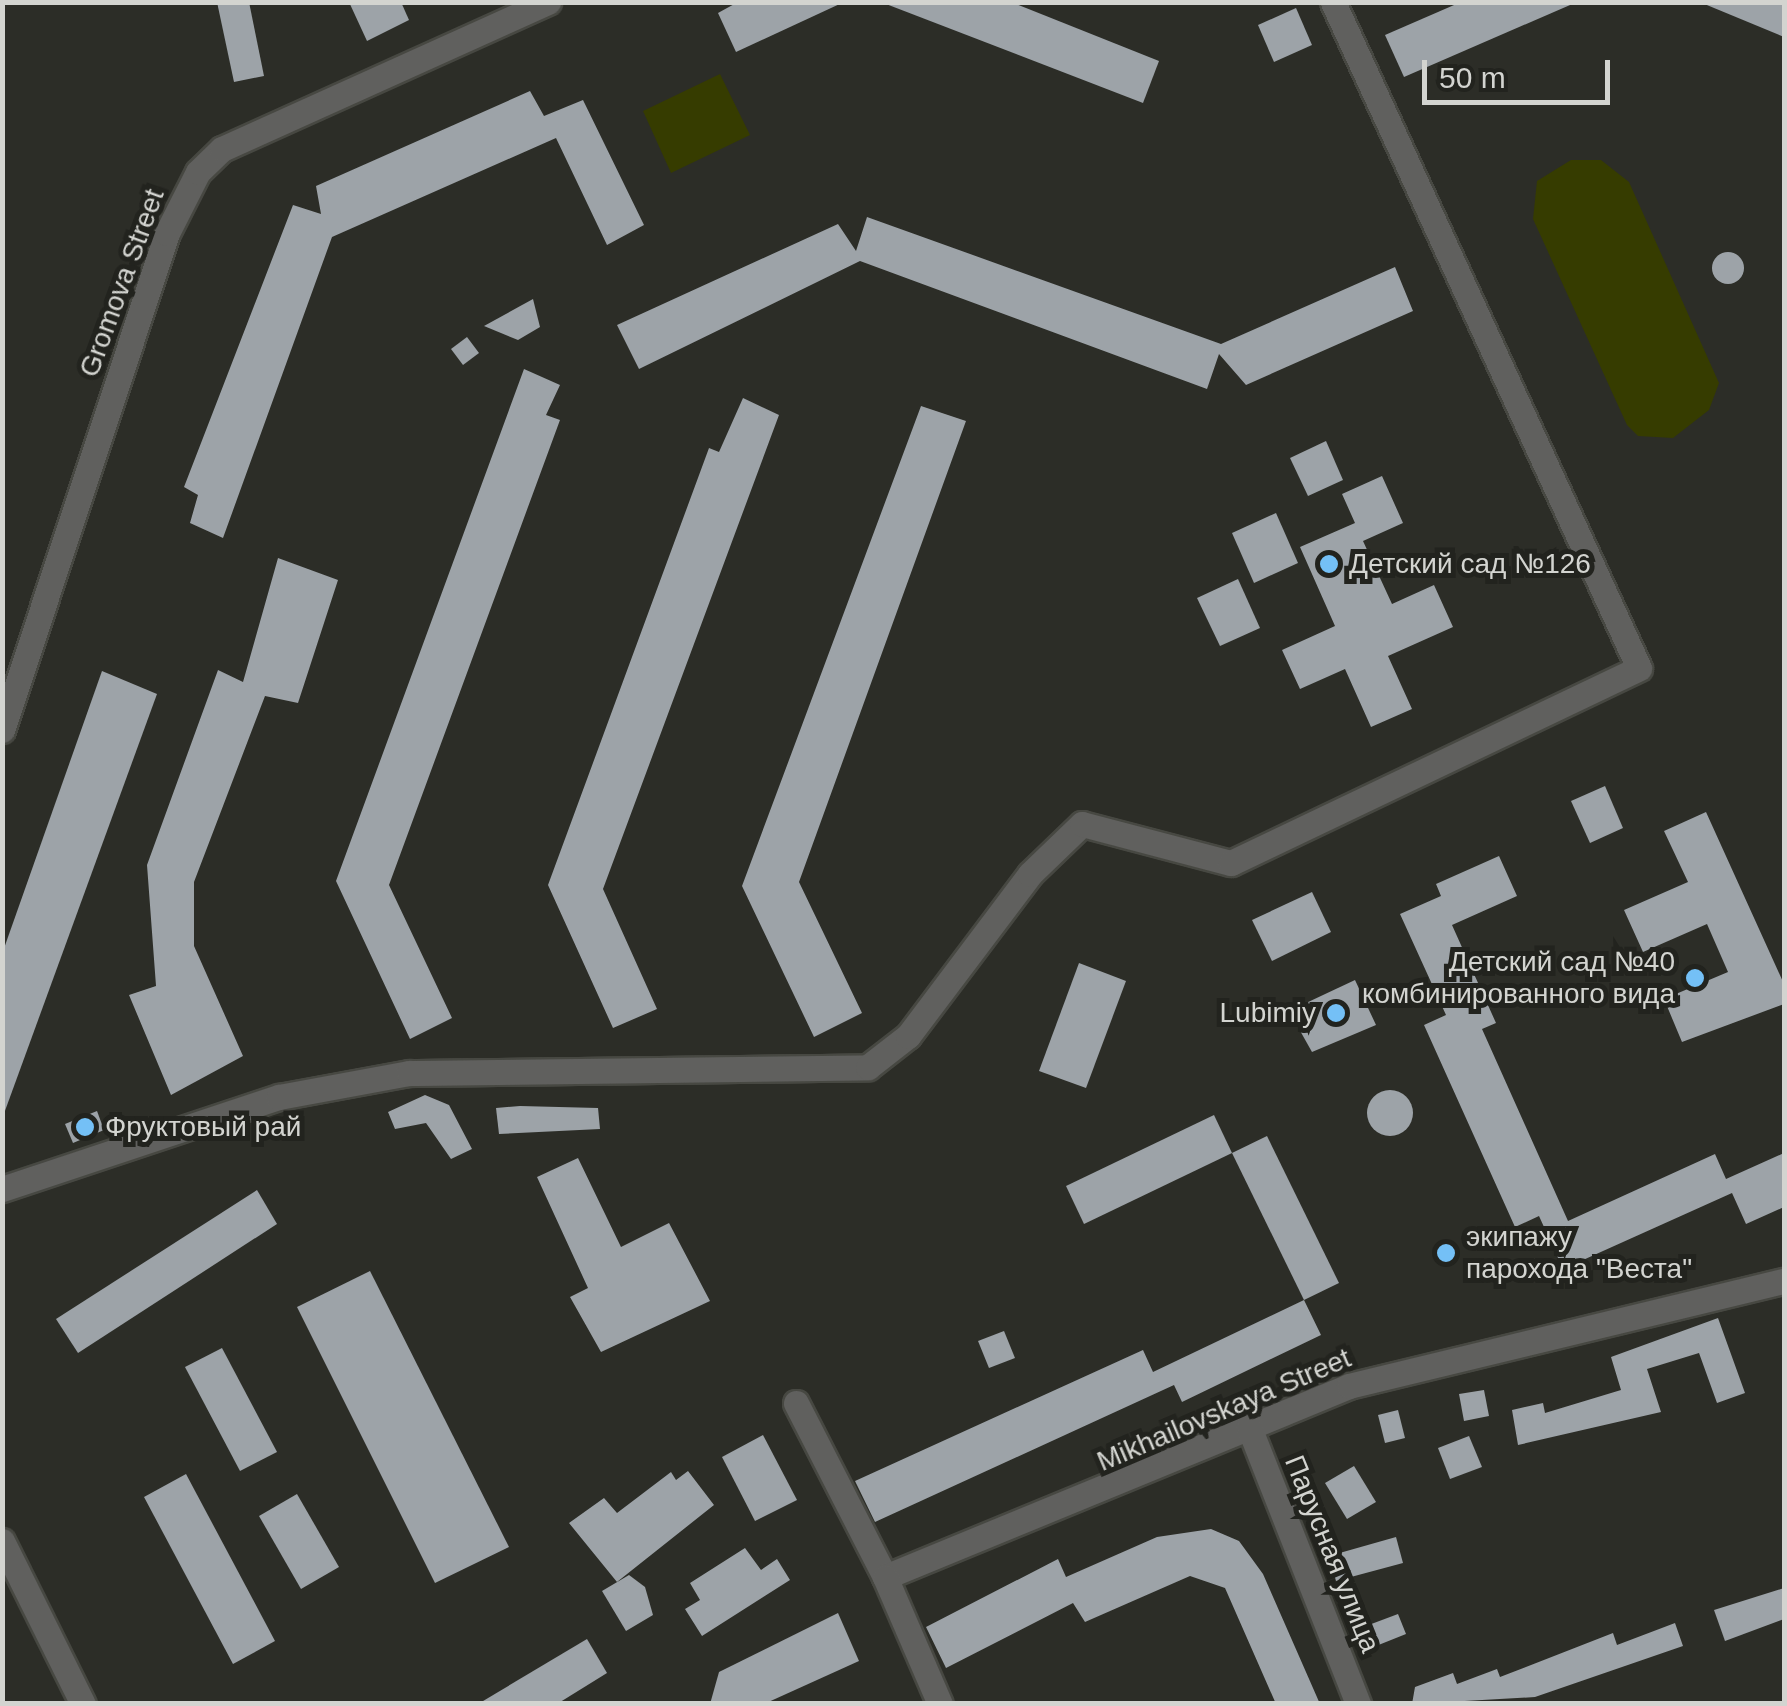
<!DOCTYPE html>
<html>
<head>
<meta charset="utf-8">
<style>
	body { margin:0 }
	#map { position:relative; width:1787px; height:1706px; overflow:hidden; background:#2c2d27; font-family:Helvetica,sans-serif }
	div>[style] { position:absolute }
	[style*='--x'] { left:calc(var(--x)*1px); top:calc(var(--y)*1px); width:calc(var(--w)*1px); rotate:calc(var(--a)*1deg) }
	.green>* { inset:0; background:#363c00 }
	.building>* { inset:0; background:#9da3a8 }
	.round { border-radius:50% }
	.roads { filter:drop-shadow(2px 0 #474842) drop-shadow(-2px 0 #474842) drop-shadow(0 2px #474842) drop-shadow(0 -2px #474842) }
	.minor>* { height:25px; margin:-12.5px; padding:0 12.5px; transform-origin:12.5px; border-radius:12.5px; background:#60605e }
	.tertiary>* { height:25px; margin:-12.5px; padding:0 12.5px; transform-origin:12.5px; border-radius:12.5px; background:#60605e }
	.dots>* { width:28px; height:28px; translate:-50% -50%; box-sizing:border-box; border:5px solid #22231e; border-radius:50% }
	span { translate:-50% -50%; white-space:nowrap; text-align:center; line-height:1.15; -webkit-text-stroke:10px #22231e; paint-order:stroke }
	.street-label { font-size:28px; color:#d3d4d0 }
	.poi-label { font-size:28px; color:#d3d4d0 }
	.left { translate:0 -50%; text-align:left }
	.right { translate:-100% -50%; text-align:right }
	.frame { position:absolute; inset:0; border:5px solid #d3d4d0; pointer-events:none }
	.scale { position:absolute; left:1422px; top:60px; width:188px; height:45px; box-sizing:border-box; border:5px solid #d3d4d0; border-top:0; padding-left:12px; font-size:30px; line-height:35px; white-space:nowrap; color:#d3d4d0; -webkit-text-stroke:8px #22231e; paint-order:stroke }
</style>
</head>
<body>
<div id="map">
	<div class="green">
		<i style="clip-path:polygon(720px 74px,750px 135px,671px 173px,643px 111px)"></i>
		<i style="clip-path:polygon(1571px 160px,1601px 160px,1629px 182px,1719px 383px,1709px 410px,1673px 438px,1638px 436px,1627px 425px,1533px 219px,1537px 181px)"></i>
	</div>
	<div class="building">
		<i style="clip-path:polygon(217px 2px,249px 2px,264px 76px,234px 82px)"></i>
		<i style="clip-path:polygon(349px 2px,401px 2px,409px 20px,367px 41px)"></i>
		<i style="clip-path:polygon(738px 2px,844px 2px,736px 52px,718px 13px)"></i>
		<i style="clip-path:polygon(1011px 2px,1159px 61px,1143px 103px,886px 4px)"></i>
		<i style="clip-path:polygon(1461px 2px,1577px 2px,1404px 77px,1385px 35px)"></i>
		<i style="clip-path:polygon(1702px 2px,1784px 2px,1784px 37px,1702px 3px)"></i>
		<i style="clip-path:polygon(1296px 8px,1312px 45px,1274px 62px,1258px 25px)"></i>
		<i style="clip-path:polygon(530px 91px,544px 116px,583px 100px,644px 225px,607px 245px,556px 138px,332px 237px,223px 538px,190px 523px,198px 495px,184px 487px,293px 205px,321px 214px,316px 186px)"></i>
		<i style="clip-path:polygon(867px 217px,1221px 344px,1395px 267px,1413px 311px,1246px 385px,1219px 354px,1207px 389px,860px 261px,639px 369px,617px 325px,838px 224px,856px 251px)"></i>
		<i class="round" style="left:1712px;top:252px;width:32px;height:32px"></i>
		<i style="clip-path:polygon(533px 299px,540px 327px,518px 340px,484px 326px)"></i>
		<i style="clip-path:polygon(467px 337px,479px 353px,463px 365px,451px 349px)"></i>
		<i style="clip-path:polygon(524px 369px,560px 385px,546px 415px,560px 420px,389px 885px,452px 1018px,410px 1039px,336px 881px)"></i>
		<i style="clip-path:polygon(743px 398px,779px 415px,603px 889px,657px 1009px,613px 1028px,548px 885px,709px 448px,719px 452px)"></i>
		<i style="clip-path:polygon(921px 406px,966px 421px,799px 882px,862px 1013px,814px 1037px,742px 886px)"></i>
		<i style="clip-path:polygon(1326px 441px,1343px 480px,1308px 496px,1290px 458px)"></i>
		<i style="clip-path:polygon(1382px 476px,1403px 523px,1363px 541px,1392px 604px,1434px 585px,1453px 627px,1388px 656px,1412px 709px,1371px 727px,1345px 669px,1300px 689px,1282px 650px,1335px 626px,1300px 547px,1355px 523px,1342px 494px)"></i>
		<i style="clip-path:polygon(1276px 513px,1298px 563px,1254px 583px,1232px 533px)"></i>
		<i style="clip-path:polygon(278px 558px,338px 580px,298px 703px,265px 696px,194px 882px,194px 946px,243px 1056px,171px 1095px,129px 995px,156px 986px,147px 865px,218px 670px,243px 682px)"></i>
		<i style="clip-path:polygon(1238px 579px,1260px 628px,1220px 646px,1197px 598px)"></i>
		<i style="clip-path:polygon(102px 671px,157px 694px,2px 1119px,2px 954px)"></i>
		<i style="clip-path:polygon(1605px 786px,1623px 828px,1590px 843px,1571px 801px)"></i>
		<i style="clip-path:polygon(1706px 812px,1784px 984px,1784px 1004px,1682px 1042px,1664px 999px,1728px 972px,1707px 924px,1643px 952px,1624px 910px,1688px 882px,1664px 831px)"></i>
		<i style="clip-path:polygon(1499px 856px,1517px 896px,1452px 925px,1496px 1023px,1482px 1029px,1568px 1221px,1715px 1154px,1726px 1179px,1784px 1153px,1784px 1207px,1746px 1224px,1732px 1193px,1563px 1269px,1539px 1216px,1515px 1227px,1424px 1025px,1446px 1015px,1400px 914px,1441px 896px,1436px 884px)"></i>
		<i style="clip-path:polygon(1312px 892px,1331px 932px,1272px 961px,1252px 920px)"></i>
		<i style="clip-path:polygon(1079px 963px,1126px 981px,1086px 1088px,1039px 1071px)"></i>
		<i style="clip-path:polygon(1355px 980px,1376px 1025px,1312px 1052px,1289px 1011px)"></i>
		<i class="round" style="left:1367px;top:1090px;width:46px;height:46px"></i>
		<i style="clip-path:polygon(425px 1095px,449px 1105px,472px 1149px,451px 1159px,426px 1123px,395px 1129px,388px 1112px)"></i>
		<i style="clip-path:polygon(520px 1106px,598px 1108px,600px 1129px,499px 1134px,496px 1108px)"></i>
		<i style="clip-path:polygon(97px 1111px,104px 1130px,73px 1143px,65px 1124px)"></i>
		<i style="clip-path:polygon(1214px 1115px,1232px 1153px,1084px 1224px,1066px 1186px)"></i>
		<i style="clip-path:polygon(1267px 1136px,1339px 1283px,1304px 1300px,1232px 1153px)"></i>
		<i style="clip-path:polygon(578px 1158px,621px 1247px,669px 1223px,710px 1301px,601px 1352px,570px 1297px,588px 1288px,537px 1177px)"></i>
		<i style="clip-path:polygon(257px 1190px,277px 1224px,78px 1353px,56px 1319px)"></i>
		<i style="clip-path:polygon(370px 1271px,509px 1547px,435px 1583px,297px 1307px)"></i>
		<i style="clip-path:polygon(1304px 1300px,1321px 1335px,1182px 1402px,1174px 1385px,875px 1522px,855px 1481px,1143px 1350px,1153px 1372px)"></i>
		<i style="clip-path:polygon(1718px 1318px,1745px 1393px,1717px 1403px,1699px 1353px,1647px 1369px,1661px 1412px,1518px 1445px,1512px 1410px,1543px 1403px,1545px 1413px,1621px 1390px,1611px 1357px)"></i>
		<i style="clip-path:polygon(1004px 1331px,1015px 1358px,989px 1368px,978px 1341px)"></i>
		<i style="clip-path:polygon(222px 1348px,277px 1452px,240px 1471px,185px 1367px)"></i>
		<i style="clip-path:polygon(1484px 1390px,1489px 1416px,1464px 1421px,1459px 1394px)"></i>
		<i style="clip-path:polygon(1398px 1410px,1405px 1438px,1385px 1443px,1378px 1415px)"></i>
		<i style="clip-path:polygon(763px 1435px,797px 1500px,755px 1521px,722px 1457px)"></i>
		<i style="clip-path:polygon(1469px 1436px,1482px 1467px,1450px 1479px,1438px 1448px)"></i>
		<i style="clip-path:polygon(1354px 1466px,1376px 1502px,1347px 1519px,1325px 1483px)"></i>
		<i style="clip-path:polygon(688px 1471px,714px 1505px,617px 1582px,569px 1523px,604px 1498px,617px 1513px,671px 1472px,676px 1480px)"></i>
		<i style="clip-path:polygon(186px 1474px,275px 1641px,233px 1664px,144px 1497px)"></i>
		<i style="clip-path:polygon(297px 1494px,339px 1567px,301px 1589px,259px 1516px)"></i>
		<i style="clip-path:polygon(1211px 1529px,1239px 1541px,1263px 1574px,1320px 1704px,1276px 1704px,1225px 1588px,1190px 1576px,1085px 1622px,1073px 1603px,946px 1668px,926px 1627px,1058px 1559px,1066px 1577px,1157px 1537px)"></i>
		<i style="clip-path:polygon(1396px 1537px,1403px 1563px,1336px 1581px,1329px 1556px)"></i>
		<i style="clip-path:polygon(745px 1548px,761px 1570px,777px 1559px,790px 1580px,702px 1636px,685px 1609px,700px 1600px,690px 1583px)"></i>
		<i style="clip-path:polygon(629px 1575px,645px 1587px,653px 1615px,626px 1631px,602px 1591px)"></i>
		<i style="clip-path:polygon(1784px 1588px,1784px 1619px,1725px 1641px,1714px 1610px)"></i>
		<i style="clip-path:polygon(838px 1613px,859px 1661px,764px 1704px,710px 1704px,719px 1672px)"></i>
		<i style="clip-path:polygon(1398px 1614px,1406px 1634px,1366px 1650px,1358px 1629px)"></i>
		<i style="clip-path:polygon(1675px 1623px,1683px 1646px,1535px 1697px,1412px 1704px,1415px 1687px,1453px 1673px,1457px 1684px,1497px 1669px,1500px 1677px,1613px 1633px,1617px 1645px)"></i>
		<i style="clip-path:polygon(587px 1639px,607px 1673px,557px 1704px,478px 1704px)"></i>
	</div>
	<div class="roads">
		<div class="minor">
			<i style="--x:2;--y:1189;--w:292;--a:-18.4"></i>
			<i style="--x:279;--y:1097;--w:132;--a:-10.5"></i>
			<i style="--x:409;--y:1073;--w:459;--a:-0.7"></i>
			<i style="--x:868;--y:1067;--w:51;--a:-37.8"></i>
			<i style="--x:908;--y:1036;--w:203;--a:-53"></i>
			<i style="--x:1030;--y:874;--w:72;--a:-43.9"></i>
			<i style="--x:1082;--y:824;--w:154;--a:14.7"></i>
			<i style="--x:1231;--y:863;--w:452;--a:-25.5"></i>
			<i style="--x:1639;--y:668;--w:733;--a:-114.68"></i>
			<i style="--x:796;--y:1403;--w:195;--a:62.9"></i>
			<i style="--x:885;--y:1577;--w:502;--a:-22.37"></i>
			<i style="--x:1349;--y:1386;--w:447;--a:-13.6"></i>
			<i style="--x:1249;--y:1427;--w:298;--a:68.5"></i>
			<i style="--x:885;--y:1577;--w:138;--a:66.6"></i>
		</div>
		<div class="tertiary">
			<i style="--x:2;--y:730;--w:524;--a:-71.63"></i>
			<i style="--x:167;--y:233;--w:68;--a:-63.1"></i>
			<i style="--x:198;--y:172;--w:33;--a:-44"></i>
			<i style="--x:222;--y:149;--w:358;--a:-24.3"></i>
			<i style="--x:2;--y:1541;--w:182;--a:63.6"></i>
		</div>
	</div>
	<div class="dots">
		<i style="left:1329px;top:564px;background:#74c0f6"></i>
		<i style="left:1695px;top:978px;background:#74c0f6"></i>
		<i style="left:1336px;top:1013px;background:#74c0f6"></i>
		<i style="left:85px;top:1127px;background:#74c0f6"></i>
		<i style="left:1446px;top:1253px;background:#74c0f6"></i>
	</div>
	<div class="street-label">
		<span style="left:122px;top:283px;rotate:-70deg">Gromova Street</span>
		<span style="left:1224px;top:1410px;rotate:-23deg">Mikhailovskaya Street</span>
		<span style="left:1332px;top:1554px;rotate:68deg">Парусная улица</span>
	</div>
	<div class="poi-label">
		<span class="left" style="left:1349px;top:564px">Детский сад №126</span>
		<span class="right" style="left:1675px;top:978px">Детский сад №40<br>комбинированного вида</span>
		<span class="right" style="left:1316px;top:1013px">Lubimiy</span>
		<span class="left" style="left:105px;top:1127px">Фруктовый рай</span>
		<span class="left" style="left:1466px;top:1253px">экипажу<br>парохода "Веста"</span>
	</div>
	<div class="frame"></div>
	<div class="scale">50 m</div>
</div>
</body>
</html>
